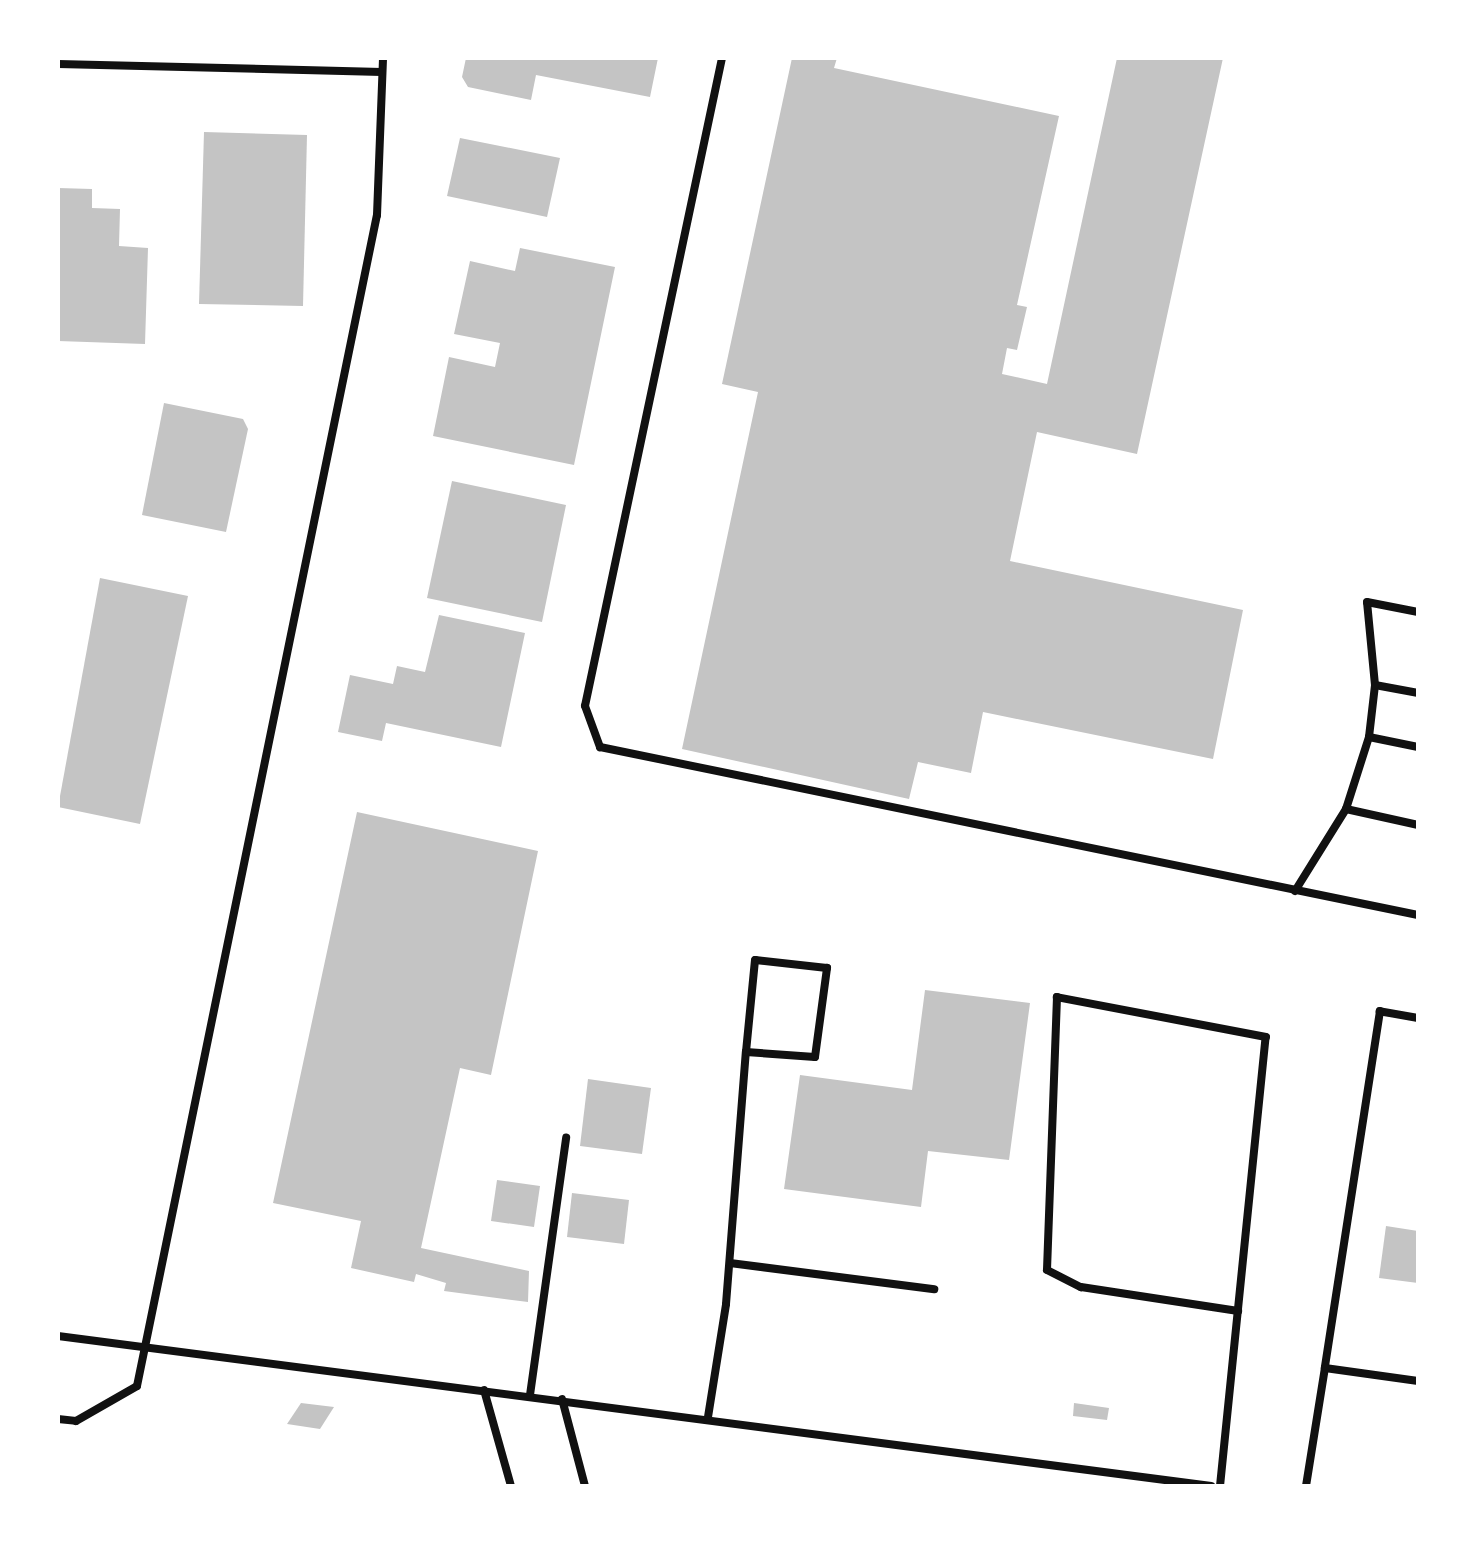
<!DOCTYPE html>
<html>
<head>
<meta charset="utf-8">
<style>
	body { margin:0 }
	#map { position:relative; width:1476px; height:1544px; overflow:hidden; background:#fff; font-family:Overpass,sans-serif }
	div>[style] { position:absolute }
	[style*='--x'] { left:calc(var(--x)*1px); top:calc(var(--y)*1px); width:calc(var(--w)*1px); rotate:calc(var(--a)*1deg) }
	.building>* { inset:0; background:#c4c4c4 }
	.service>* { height:8px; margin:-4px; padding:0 4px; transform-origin:4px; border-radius:4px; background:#111 }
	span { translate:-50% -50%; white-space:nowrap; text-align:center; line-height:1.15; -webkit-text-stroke:8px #fff; paint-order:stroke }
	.frame { position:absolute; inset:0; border:60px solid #fff; pointer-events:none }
</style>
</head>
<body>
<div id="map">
	<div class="building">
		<i style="clip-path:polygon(466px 58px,658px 58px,650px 97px,536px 75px,531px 100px,468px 87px,462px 77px)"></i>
		<i style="clip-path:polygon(792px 58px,837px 58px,834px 68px,1059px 116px,1017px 305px,1027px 307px,1017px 350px,1007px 348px,1002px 374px,1047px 384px,1117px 58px,1223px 58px,1137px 454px,1037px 432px,1010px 561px,1243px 610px,1213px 759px,983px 712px,971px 773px,918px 762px,909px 799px,682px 749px,758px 392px,722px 384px)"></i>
		<i style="clip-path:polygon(204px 132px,307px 135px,303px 306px,199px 304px)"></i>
		<i style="clip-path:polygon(460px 138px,560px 158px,547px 217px,447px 196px)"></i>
		<i style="clip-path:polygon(58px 188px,92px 189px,92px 208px,120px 209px,119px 246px,148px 248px,145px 344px,58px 341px)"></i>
		<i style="clip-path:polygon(520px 248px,615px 267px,574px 465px,433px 436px,449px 357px,495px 367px,500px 343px,454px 334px,470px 261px,515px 271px)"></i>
		<i style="clip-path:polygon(164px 403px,243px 419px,248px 429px,226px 532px,142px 515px)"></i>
		<i style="clip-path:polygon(452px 481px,566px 505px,542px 622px,427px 598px)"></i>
		<i style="clip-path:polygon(100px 578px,188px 596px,140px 824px,58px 807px)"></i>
		<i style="clip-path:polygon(439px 615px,525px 633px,501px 747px,386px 723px,382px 741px,338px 732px,350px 675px,393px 684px,397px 666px,425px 672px)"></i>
		<i style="clip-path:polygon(357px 812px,538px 851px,491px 1075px,460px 1068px,421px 1248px,529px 1271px,528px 1302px,444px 1291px,446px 1283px,416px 1274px,414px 1282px,351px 1268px,361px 1221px,273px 1203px)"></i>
		<i style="clip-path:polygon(925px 990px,1030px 1003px,1009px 1160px,928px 1151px,921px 1207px,784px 1189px,800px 1075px,912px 1090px)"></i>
		<i style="clip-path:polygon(588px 1079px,651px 1088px,642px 1154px,580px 1146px)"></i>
		<i style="clip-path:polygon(497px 1180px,540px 1186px,534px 1227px,491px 1221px)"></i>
		<i style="clip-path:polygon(572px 1193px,629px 1200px,624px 1244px,567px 1237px)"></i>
		<i style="clip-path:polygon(1386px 1226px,1418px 1231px,1418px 1283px,1379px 1278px)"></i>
		<i style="clip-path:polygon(301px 1403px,334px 1407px,320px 1429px,287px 1424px)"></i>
		<i style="clip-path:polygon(1074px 1403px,1109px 1408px,1107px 1420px,1073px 1416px)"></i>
	</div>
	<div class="service">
		<i style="--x:722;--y:58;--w:662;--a:101.94"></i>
		<i style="--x:585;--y:706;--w:44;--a:69.9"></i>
		<i style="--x:600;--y:747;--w:835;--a:11.61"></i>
		<i style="--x:58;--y:64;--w:324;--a:1.4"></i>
		<i style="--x:1375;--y:685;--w:44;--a:10.5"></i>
		<i style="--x:1369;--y:737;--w:50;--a:11.5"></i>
		<i style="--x:1346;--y:809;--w:74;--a:12.5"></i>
		<i style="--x:1295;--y:891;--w:97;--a:-58.1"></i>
		<i style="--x:1346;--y:809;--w:76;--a:-72.3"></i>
		<i style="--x:1369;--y:737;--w:52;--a:-83.4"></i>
		<i style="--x:1375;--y:685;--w:83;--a:-95.5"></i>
		<i style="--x:1367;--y:602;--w:52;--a:11.1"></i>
		<i style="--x:1418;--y:1018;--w:39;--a:-170"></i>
		<i style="--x:1380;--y:1011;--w:361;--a:98.8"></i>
		<i style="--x:1325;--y:1368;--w:94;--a:8"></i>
		<i style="--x:730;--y:1263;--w:206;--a:7.3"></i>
		<i style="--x:58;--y:1336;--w:1163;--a:7.41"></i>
		<i style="--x:484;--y:1390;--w:100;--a:74.3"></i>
		<i style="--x:530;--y:1395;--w:260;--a:-82"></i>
		<i style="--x:562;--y:1399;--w:90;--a:75.2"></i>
		<i style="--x:708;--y:1417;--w:114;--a:-80.9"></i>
		<i style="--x:726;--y:1304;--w:253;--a:-85.5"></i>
		<i style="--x:746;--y:1052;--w:69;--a:4.1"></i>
		<i style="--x:815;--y:1057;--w:90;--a:-82.3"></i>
		<i style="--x:827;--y:968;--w:72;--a:-173.7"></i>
		<i style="--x:755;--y:960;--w:92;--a:95.6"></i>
		<i style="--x:58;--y:1419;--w:18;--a:6"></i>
		<i style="--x:76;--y:1421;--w:70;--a:-29.8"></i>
		<i style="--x:137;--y:1386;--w:1195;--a:-78.42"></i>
		<i style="--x:377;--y:215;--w:157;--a:-87.8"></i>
		<i style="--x:1220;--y:1486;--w:451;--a:-84.2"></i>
		<i style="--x:1266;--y:1037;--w:213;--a:-169.2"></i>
		<i style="--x:1057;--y:997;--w:273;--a:92.1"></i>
		<i style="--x:1047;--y:1270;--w:38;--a:27"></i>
		<i style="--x:1081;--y:1287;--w:159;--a:8.7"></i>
		<i style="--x:1306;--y:1486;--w:120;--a:-80.9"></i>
	</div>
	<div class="frame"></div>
</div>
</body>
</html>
